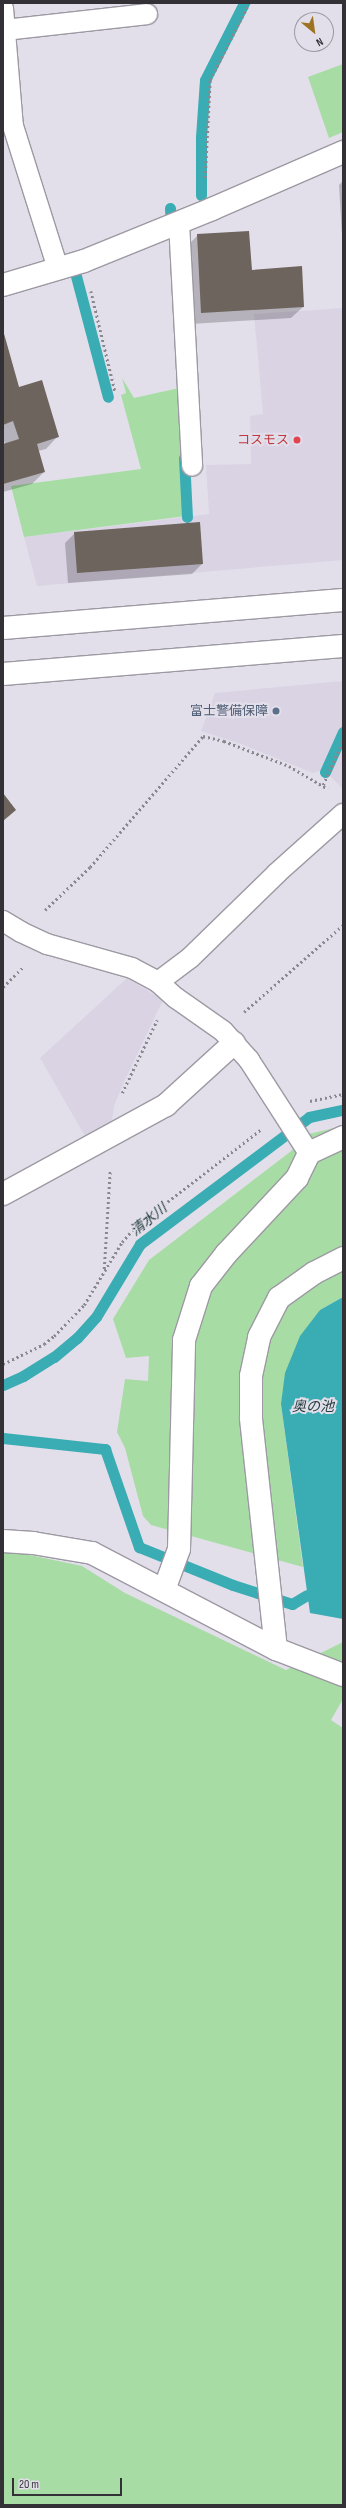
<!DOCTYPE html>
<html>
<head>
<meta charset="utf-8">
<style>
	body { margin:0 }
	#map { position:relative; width:346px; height:2508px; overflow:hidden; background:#e3dfea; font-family:"Sofia Sans Condensed","Noto Sans JP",sans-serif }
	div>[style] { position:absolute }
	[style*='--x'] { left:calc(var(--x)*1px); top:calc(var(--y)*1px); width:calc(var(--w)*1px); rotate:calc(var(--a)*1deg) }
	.built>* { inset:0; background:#dad3e4 }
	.green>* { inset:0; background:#a7dda4 }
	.water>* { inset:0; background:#3aacb3 }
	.shadow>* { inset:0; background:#0003 }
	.stream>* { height:11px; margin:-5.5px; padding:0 5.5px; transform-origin:5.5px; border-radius:5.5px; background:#3aacb3 }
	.building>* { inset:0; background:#6d645d }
	.path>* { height:2.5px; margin-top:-1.25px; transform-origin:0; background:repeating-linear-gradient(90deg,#8a888f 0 2px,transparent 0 5px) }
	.roads { filter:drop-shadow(1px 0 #9d99a3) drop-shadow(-1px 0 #9d99a3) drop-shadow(0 1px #9d99a3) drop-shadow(0 -1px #9d99a3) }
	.service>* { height:20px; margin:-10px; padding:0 10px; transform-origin:10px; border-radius:10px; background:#fff }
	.minor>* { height:22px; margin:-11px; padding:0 11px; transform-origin:11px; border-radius:11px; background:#fff }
	.tertiary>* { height:22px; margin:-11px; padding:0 11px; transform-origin:11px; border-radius:11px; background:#fff }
	.dots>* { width:11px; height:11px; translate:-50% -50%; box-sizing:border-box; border:2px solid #e3dfea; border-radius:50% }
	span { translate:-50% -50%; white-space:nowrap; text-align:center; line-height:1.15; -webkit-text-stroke:4px #e3dfea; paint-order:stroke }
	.health-label { font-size:13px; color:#be3a42 }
	.right { translate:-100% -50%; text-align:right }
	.service-label { font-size:13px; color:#4e5e75 }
	.water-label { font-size:14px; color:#243e3f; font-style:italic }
	.frame { position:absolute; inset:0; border:4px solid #333136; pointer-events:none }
	.north { position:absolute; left:294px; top:12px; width:40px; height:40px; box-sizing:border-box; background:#e3dfea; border:1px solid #9d99a2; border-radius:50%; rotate:151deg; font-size:11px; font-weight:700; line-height:16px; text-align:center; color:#333136 }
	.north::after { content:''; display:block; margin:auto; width:14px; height:18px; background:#9d7322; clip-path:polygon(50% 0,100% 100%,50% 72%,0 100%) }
	.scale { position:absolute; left:12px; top:2478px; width:110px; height:18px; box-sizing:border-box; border:2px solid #333136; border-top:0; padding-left:5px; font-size:12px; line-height:14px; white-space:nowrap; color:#333136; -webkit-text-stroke:3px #e3dfea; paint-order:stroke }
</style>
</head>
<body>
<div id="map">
	<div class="built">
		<i style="clip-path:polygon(343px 308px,343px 560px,37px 586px,24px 537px,209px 514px,206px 465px,251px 464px,250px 416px,263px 414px,254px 314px)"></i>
		<i style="clip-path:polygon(343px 681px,343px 728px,324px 770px,313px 773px,241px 744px,201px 731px,215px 693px)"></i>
		<i style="clip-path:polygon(343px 744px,343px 789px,329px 775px)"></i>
		<i style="clip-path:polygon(127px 978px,163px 1000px,124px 1082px,114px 1106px,112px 1121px,85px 1136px,40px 1058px)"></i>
	</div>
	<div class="green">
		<i style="clip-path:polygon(343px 64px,343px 132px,329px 138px,308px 77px)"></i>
		<i style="clip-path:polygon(122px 378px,134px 398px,179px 388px,186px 516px,24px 537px,11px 486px,141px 469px,121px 395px,126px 393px)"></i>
		<i style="clip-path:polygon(343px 1126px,343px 1297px,320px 1310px,281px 1404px,303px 1567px,151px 1525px,143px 1516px,125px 1448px,117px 1432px,125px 1379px,148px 1381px,149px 1356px,126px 1358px,113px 1319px,149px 1260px,290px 1152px,309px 1134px)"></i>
		<i style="clip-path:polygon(3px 1553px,25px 1554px,82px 1566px,125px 1593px,286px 1670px,343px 1642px,343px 1699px,331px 1720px,343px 1728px,343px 2505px,3px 2505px)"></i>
	</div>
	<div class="water">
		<i style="clip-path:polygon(343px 1297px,343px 1619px,310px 1613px,281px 1404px,285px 1373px,300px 1336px,320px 1310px)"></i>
	</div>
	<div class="shadow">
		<i style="clip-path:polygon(343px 181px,343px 252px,339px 185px)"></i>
		<i style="clip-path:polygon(198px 235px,251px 271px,303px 307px,291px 318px,190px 324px,186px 247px)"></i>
		<i style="clip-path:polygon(3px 332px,19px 388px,57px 437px,46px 449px,38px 451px,44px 472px,32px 484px,3px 492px,3px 445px,5px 444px,3px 438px)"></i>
		<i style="clip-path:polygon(75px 533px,202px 564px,192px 574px,68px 583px,65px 543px)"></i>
	</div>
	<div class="stream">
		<i style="--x:201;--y:195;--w:58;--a:-90"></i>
		<i style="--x:201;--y:137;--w:57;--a:-86"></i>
		<i style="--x:205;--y:80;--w:86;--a:-63.1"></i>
		<i style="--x:170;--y:208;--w:21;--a:87"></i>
		<i style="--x:76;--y:276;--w:125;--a:75.2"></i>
		<i style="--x:184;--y:458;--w:59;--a:87.1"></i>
		<i style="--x:325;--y:772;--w:44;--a:-65.8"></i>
		<i style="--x:3;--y:1385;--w:22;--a:-24"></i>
		<i style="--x:23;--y:1376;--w:36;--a:-32"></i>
		<i style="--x:54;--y:1357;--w:30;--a:-40"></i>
		<i style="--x:77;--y:1338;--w:28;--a:-48"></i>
		<i style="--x:96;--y:1317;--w:85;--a:-58.9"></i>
		<i style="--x:140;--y:1244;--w:211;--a:-36.9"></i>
		<i style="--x:309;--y:1117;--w:35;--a:-12"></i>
		<i style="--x:3;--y:1438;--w:103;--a:6.2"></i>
		<i style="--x:105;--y:1449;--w:104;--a:70.9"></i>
		<i style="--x:139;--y:1547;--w:101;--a:22"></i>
		<i style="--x:233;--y:1585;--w:62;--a:17.9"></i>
		<i style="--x:292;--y:1604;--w:17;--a:-31"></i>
	</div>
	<div class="building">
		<i style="clip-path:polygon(249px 231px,252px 270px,302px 266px,304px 307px,201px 313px,197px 234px)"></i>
		<i style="clip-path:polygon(3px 330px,19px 387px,42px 380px,59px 437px,37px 444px,45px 472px,3px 484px,3px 444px,19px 439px,13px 421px,3px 425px)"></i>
		<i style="clip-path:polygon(200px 522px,203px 564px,77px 573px,74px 532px)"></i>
		<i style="clip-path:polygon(3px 793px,16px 810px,3px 821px)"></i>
	</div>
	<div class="path">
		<i style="--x:205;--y:178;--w:98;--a:-87.1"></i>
		<i style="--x:210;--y:80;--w:86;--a:-63.1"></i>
		<i style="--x:91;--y:291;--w:103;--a:76.5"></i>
		<i style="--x:323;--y:785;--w:49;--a:-66"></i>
		<i style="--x:45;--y:910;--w:62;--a:-43.7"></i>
		<i style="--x:90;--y:867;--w:173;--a:-49.2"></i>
		<i style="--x:203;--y:736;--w:22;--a:13"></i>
		<i style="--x:224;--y:741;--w:70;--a:21"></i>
		<i style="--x:289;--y:766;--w:45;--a:30.5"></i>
		<i style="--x:3;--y:987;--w:30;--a:-45"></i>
		<i style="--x:244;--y:1012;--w:132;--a:-41.3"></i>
		<i style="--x:122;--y:1093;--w:81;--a:-64.4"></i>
		<i style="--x:310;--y:1101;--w:34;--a:-12"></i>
		<i style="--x:104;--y:1269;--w:99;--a:-86.5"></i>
		<i style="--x:3;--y:1364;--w:46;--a:-26"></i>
		<i style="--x:44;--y:1344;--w:13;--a:-39"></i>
		<i style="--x:54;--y:1336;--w:43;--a:-45.9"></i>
		<i style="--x:84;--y:1305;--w:74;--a:-58.9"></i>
		<i style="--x:122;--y:1242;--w:21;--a:-49"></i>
		<i style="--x:136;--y:1226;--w:157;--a:-37.7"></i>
	</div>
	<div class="roads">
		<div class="service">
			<i style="--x:3;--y:8;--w:118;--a:85.2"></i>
			<i style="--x:13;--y:126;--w:150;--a:72.5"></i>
			<i style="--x:5;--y:30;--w:143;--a:-6.4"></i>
			<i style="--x:179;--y:223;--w:243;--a:86.9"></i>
			<i style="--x:3;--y:921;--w:21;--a:31"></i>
			<i style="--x:21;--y:932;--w:29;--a:25"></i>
			<i style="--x:47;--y:944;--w:88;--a:15.8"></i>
			<i style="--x:132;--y:968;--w:30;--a:28"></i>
			<i style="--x:158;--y:982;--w:24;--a:42"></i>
			<i style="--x:176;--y:998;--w:57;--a:35.1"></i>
			<i style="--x:223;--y:1031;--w:39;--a:48"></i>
			<i style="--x:249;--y:1060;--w:111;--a:57.2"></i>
			<i style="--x:158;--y:982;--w:40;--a:-37"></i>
			<i style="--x:190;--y:958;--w:122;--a:-44.3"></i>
			<i style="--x:277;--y:873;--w:89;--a:-41.8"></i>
		</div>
		<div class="minor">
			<i style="--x:3;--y:285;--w:84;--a:-16.5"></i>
			<i style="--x:84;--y:261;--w:138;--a:-22.1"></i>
			<i style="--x:212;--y:209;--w:143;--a:-23.5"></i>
			<i style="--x:3;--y:1194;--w:186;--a:-28.6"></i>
			<i style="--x:166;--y:1105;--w:92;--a:-42.4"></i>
			<i style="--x:3;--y:1541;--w:30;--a:4"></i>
			<i style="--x:33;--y:1543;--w:60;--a:9.6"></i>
			<i style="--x:92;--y:1553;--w:208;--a:27.6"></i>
			<i style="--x:276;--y:1649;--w:72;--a:21.2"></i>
			<i style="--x:164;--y:1590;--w:44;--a:-69.9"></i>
			<i style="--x:179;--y:1549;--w:209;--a:-88.6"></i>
			<i style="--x:184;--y:1340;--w:57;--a:-72.5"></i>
			<i style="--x:201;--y:1286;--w:41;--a:-52"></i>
			<i style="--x:226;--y:1254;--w:104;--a:-46.9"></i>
			<i style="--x:297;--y:1178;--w:28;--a:-64"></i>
			<i style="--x:309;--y:1153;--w:38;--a:-25"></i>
			<i style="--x:276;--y:1649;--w:233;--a:-96.2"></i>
			<i style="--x:251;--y:1417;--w:41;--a:-90"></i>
			<i style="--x:251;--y:1376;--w:40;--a:-78"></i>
			<i style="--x:259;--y:1337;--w:44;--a:-62.9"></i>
			<i style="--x:279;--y:1298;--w:43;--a:-35.5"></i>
			<i style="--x:314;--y:1273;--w:33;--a:-27"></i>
		</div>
		<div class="tertiary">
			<i style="--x:3;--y:628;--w:341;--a:-4.7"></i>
			<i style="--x:3;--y:674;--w:341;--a:-4.7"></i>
		</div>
	</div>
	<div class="dots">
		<i style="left:297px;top:440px;background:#e0444e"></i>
		<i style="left:276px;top:711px;background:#5c6f8a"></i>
	</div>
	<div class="health-label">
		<span class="right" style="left:289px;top:440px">コスモス</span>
	</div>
	<div class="service-label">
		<span class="right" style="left:268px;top:711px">富士警備保障</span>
	</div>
	<div class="water-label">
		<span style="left:149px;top:1220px;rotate:-39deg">清水川</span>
		<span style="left:313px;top:1407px">奥の池</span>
	</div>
	<div class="frame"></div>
	<div class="north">N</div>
	<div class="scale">20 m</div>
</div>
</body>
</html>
